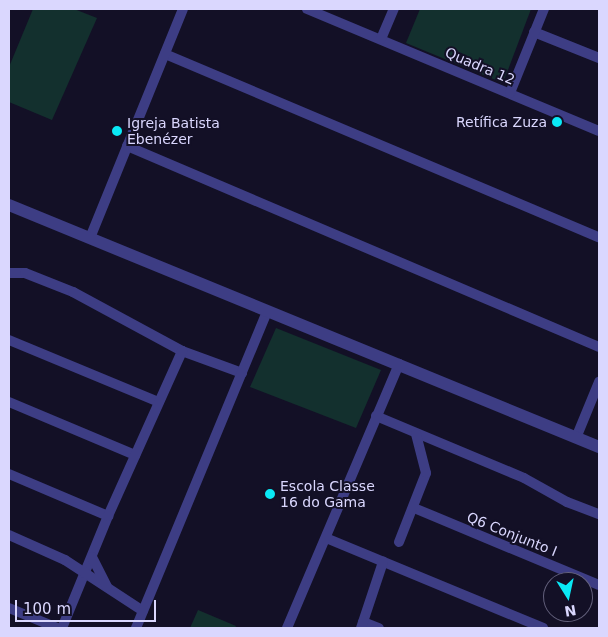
<!DOCTYPE html>
<html>
<head>
<meta charset="utf-8">
<style>
	body { margin:0 }
	#map { position:relative; width:608px; height:637px; overflow:hidden; background:#131026; font-family:"DejaVu Sans",sans-serif }
	div>[style] { position:absolute }
	[style*='--x'] { left:calc(var(--x)*1px); top:calc(var(--y)*1px); width:calc(var(--w)*1px); rotate:calc(var(--a)*1deg) }
	.green>* { inset:0; background:#13302e }
	.minor>* { height:10px; margin:-5px; padding:0 5px; transform-origin:5px; border-radius:5px; background:#3d3d84 }
	.tertiary>* { height:12px; margin:-6px; padding:0 6px; transform-origin:6px; border-radius:6px; background:#3d3d84 }
	.dots>* { width:14px; height:14px; translate:-50% -50%; box-sizing:border-box; border:2px solid #131026; border-radius:50% }
	span { translate:-50% -50%; white-space:nowrap; text-align:center; line-height:1.15; -webkit-text-stroke:4px #131026; paint-order:stroke }
	.street-label { font-size:14px; color:#dad7fe }
	.poi-label { font-size:14px; color:#dad7fe }
	.right { translate:-100% -50%; text-align:right }
	.left { translate:0 -50%; text-align:left }
	.frame { position:absolute; inset:0; border:10px solid #dad7fe; pointer-events:none }
	.north { position:absolute; left:543px; top:572px; width:50px; height:50px; box-sizing:border-box; background:#131026; border:1px solid #63607c; border-radius:50%; rotate:170deg; font-size:14px; font-weight:700; line-height:20px; text-align:center; color:#dad7fe }
	.north::after { content:''; display:block; margin:auto; width:18px; height:22px; background:#0ae9f6; clip-path:polygon(50% 0,100% 100%,50% 72%,0 100%) }
	.scale { position:absolute; left:15px; top:600px; width:141px; height:22px; box-sizing:border-box; border:2px solid #dad7fe; border-top:0; padding-left:6px; font-size:15px; line-height:18px; white-space:nowrap; color:#dad7fe; -webkit-text-stroke:4px #131026; paint-order:stroke }
</style>
</head>
<body>
<div id="map">
	<div class="green">
		<i style="clip-path:polygon(33px 9px,74px 9px,97px 18px,52px 120px,9px 102px,9px 67px)"></i>
		<i style="clip-path:polygon(420px 9px,531px 9px,503px 83px,406px 43px)"></i>
		<i style="clip-path:polygon(276px 328px,381px 370px,356px 428px,250px 387px)"></i>
		<i style="clip-path:polygon(198px 610px,236px 626px,235px 628px,190px 628px)"></i>
	</div>
	<div class="minor">
		<i style="--x:307;--y:9;--w:316;--a:22.7"></i>
		<i style="--x:534;--y:32;--w:70;--a:21.8"></i>
		<i style="--x:381;--y:39;--w:33;--a:-67"></i>
		<i style="--x:165;--y:54;--w:471;--a:22.9"></i>
		<i style="--x:510;--y:93;--w:91;--a:-68"></i>
		<i style="--x:127;--y:146;--w:513;--a:23.07"></i>
		<i style="--x:90;--y:238;--w:247;--a:-67.9"></i>
		<i style="--x:9;--y:273;--w:16;--a:0"></i>
		<i style="--x:25;--y:273;--w:52;--a:21.6"></i>
		<i style="--x:73;--y:292;--w:124;--a:28.4"></i>
		<i style="--x:182;--y:351;--w:64;--a:20.1"></i>
		<i style="--x:9;--y:340;--w:162;--a:22.5"></i>
		<i style="--x:9;--y:402;--w:137;--a:22.8"></i>
		<i style="--x:376;--y:416;--w:160;--a:22.7"></i>
		<i style="--x:524;--y:478;--w:49;--a:29.2"></i>
		<i style="--x:567;--y:502;--w:34;--a:21"></i>
		<i style="--x:576;--y:438;--w:61;--a:-67.7"></i>
		<i style="--x:9;--y:474;--w:108;--a:23"></i>
		<i style="--x:108;--y:516;--w:121;--a:112.3"></i>
		<i style="--x:414;--y:508;--w:200;--a:22.6"></i>
		<i style="--x:108;--y:516;--w:181;--a:-65.8"></i>
		<i style="--x:9;--y:535;--w:61;--a:24.1"></i>
		<i style="--x:65;--y:560;--w:93;--a:33.2"></i>
		<i style="--x:326;--y:538;--w:235;--a:22.5"></i>
		<i style="--x:399;--y:542;--w:74;--a:-68.6"></i>
		<i style="--x:426;--y:473;--w:40;--a:-104.4"></i>
		<i style="--x:92;--y:557;--w:33;--a:63"></i>
		<i style="--x:9;--y:608;--w:52;--a:22.6"></i>
		<i style="--x:363;--y:622;--w:17;--a:21"></i>
		<i style="--x:136;--y:628;--w:342;--a:-67.5"></i>
		<i style="--x:287;--y:628;--w:287;--a:-67"></i>
		<i style="--x:361;--y:628;--w:70;--a:-71.6"></i>
	</div>
	<div class="tertiary">
		<i style="--x:9;--y:205;--w:638;--a:22.3"></i>
	</div>
	<div class="dots">
		<i style="left:557px;top:122px;background:#0ae9f6"></i>
		<i style="left:117px;top:131px;background:#0ae9f6"></i>
		<i style="left:270px;top:494px;background:#0ae9f6"></i>
	</div>
	<div class="street-label">
		<span style="left:480px;top:66px;rotate:23deg">Quadra 12</span>
		<span style="left:512px;top:534px;rotate:22deg">Q6 Conjunto I</span>
	</div>
	<div class="poi-label">
		<span class="right" style="left:547px;top:122px">Retífica Zuza</span>
		<span class="left" style="left:127px;top:131px">Igreja Batista<br>Ebenézer</span>
		<span class="left" style="left:280px;top:494px">Escola Classe<br>16 do Gama</span>
	</div>
	<div class="frame"></div>
	<div class="north">N</div>
	<div class="scale">100 m</div>
</div>
</body>
</html>
